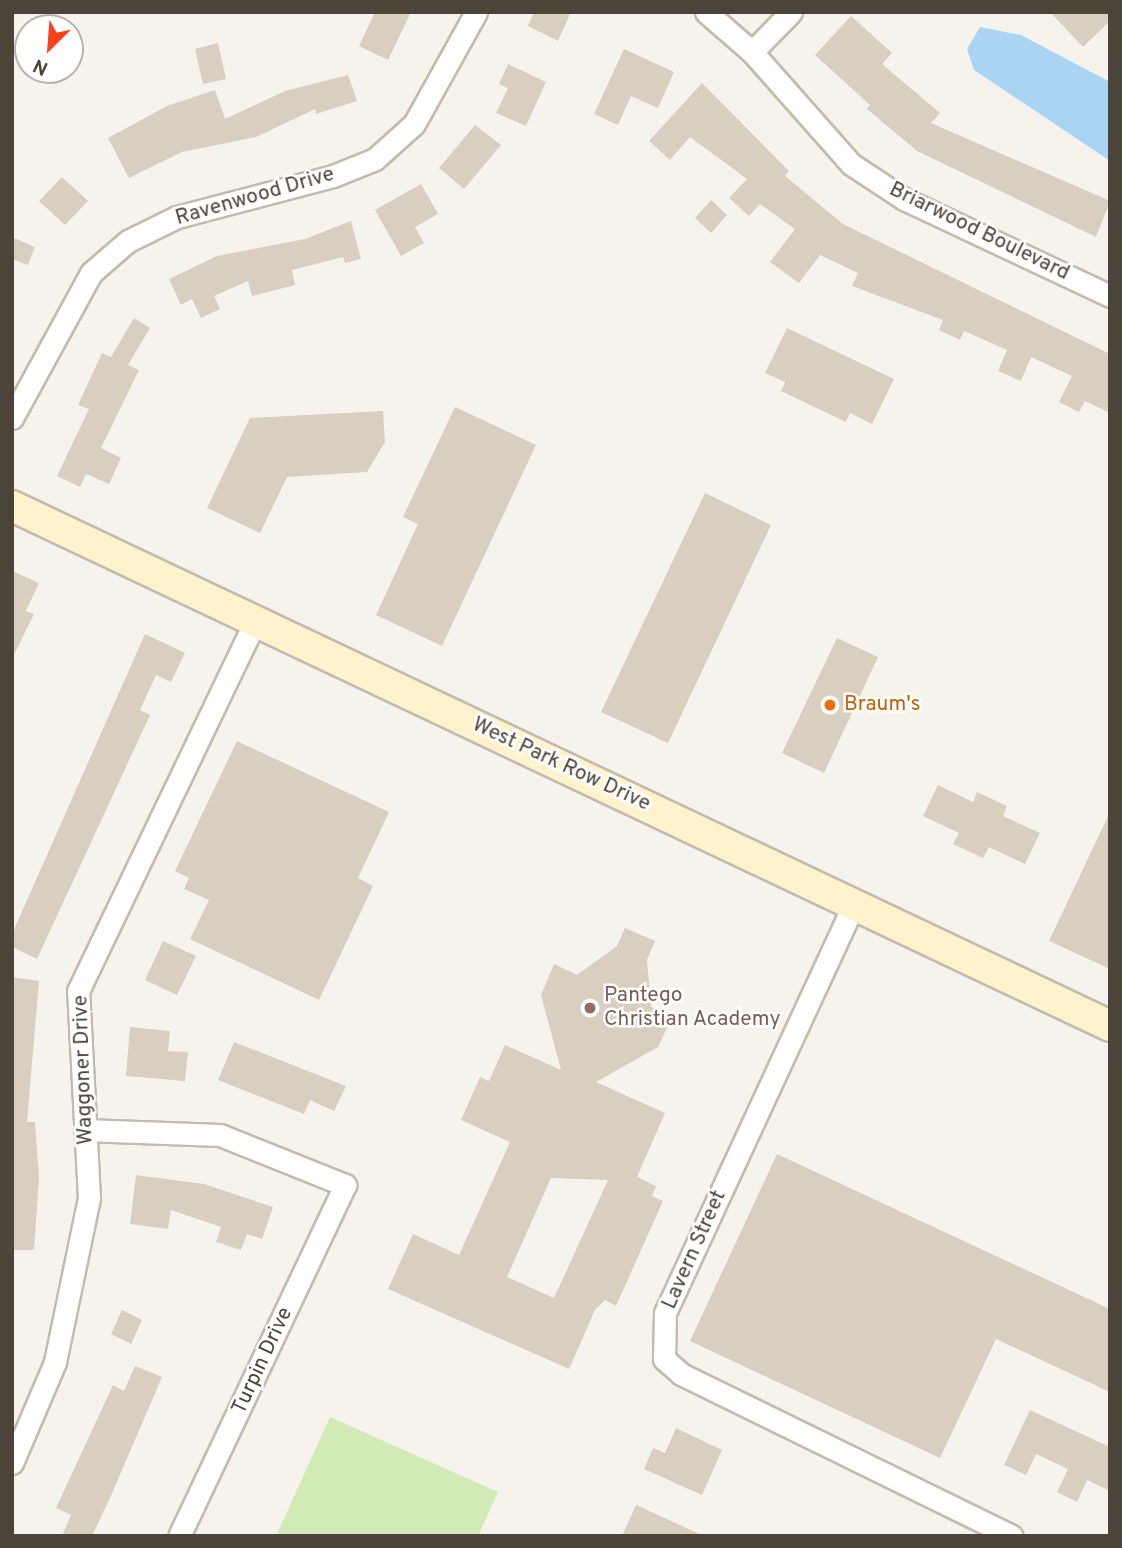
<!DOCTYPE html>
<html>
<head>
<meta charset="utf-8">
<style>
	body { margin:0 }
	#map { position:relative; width:1122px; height:1548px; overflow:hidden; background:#f6f3ec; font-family:Overpass,sans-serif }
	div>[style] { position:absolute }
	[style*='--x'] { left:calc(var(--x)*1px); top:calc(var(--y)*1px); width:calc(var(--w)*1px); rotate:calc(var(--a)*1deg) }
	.green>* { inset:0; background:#d2eab5 }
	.water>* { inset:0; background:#a9d4f2 }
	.building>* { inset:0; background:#d8cfc1 }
	.roads { filter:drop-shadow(2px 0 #c2bbae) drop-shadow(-2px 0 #c2bbae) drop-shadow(0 2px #c2bbae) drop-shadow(0 -2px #c2bbae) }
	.minor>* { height:21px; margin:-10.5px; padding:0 10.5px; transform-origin:10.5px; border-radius:10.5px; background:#fff }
	.secondary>* { height:30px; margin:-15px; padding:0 15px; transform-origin:15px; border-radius:15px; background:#fff3cd }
	.dots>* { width:19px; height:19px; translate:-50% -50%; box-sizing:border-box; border:4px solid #fff; border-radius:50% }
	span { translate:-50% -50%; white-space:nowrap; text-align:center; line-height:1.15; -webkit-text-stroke:5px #fff; paint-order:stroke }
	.street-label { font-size:21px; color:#4b4439 }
	.food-label { font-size:21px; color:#c56008 }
	.left { translate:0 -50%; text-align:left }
	.education-label { font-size:21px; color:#785e54 }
	.frame { position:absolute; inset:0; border:14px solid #4b4439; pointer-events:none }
	.north { position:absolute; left:14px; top:14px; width:70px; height:70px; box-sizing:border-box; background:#fff; border:2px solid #b7b4b0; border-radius:50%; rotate:205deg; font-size:19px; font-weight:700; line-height:28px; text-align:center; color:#4b4439 }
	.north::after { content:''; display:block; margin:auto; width:24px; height:32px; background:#fc3f1d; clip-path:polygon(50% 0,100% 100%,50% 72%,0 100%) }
</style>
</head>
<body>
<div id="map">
	<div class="green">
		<i style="clip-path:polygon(330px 1417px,498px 1492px,478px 1536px,276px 1536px)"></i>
	</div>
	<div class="water">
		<i style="clip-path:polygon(980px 27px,1021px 35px,1110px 82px,1110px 161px,974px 70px,967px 49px)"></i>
	</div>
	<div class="building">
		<i style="clip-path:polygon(375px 12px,411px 12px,388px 60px,359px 46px)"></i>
		<i style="clip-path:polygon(534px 12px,571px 12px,558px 41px,528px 26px)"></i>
		<i style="clip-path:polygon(1050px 12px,1110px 12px,1110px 21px,1083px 47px)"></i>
		<i style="clip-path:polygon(851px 16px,892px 53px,882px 64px,940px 113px,931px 123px,1110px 201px,1096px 237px,917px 151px,867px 109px,870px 105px,815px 55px)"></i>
		<i style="clip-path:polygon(218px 43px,226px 79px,203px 84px,195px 49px)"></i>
		<i style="clip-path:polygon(624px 49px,674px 72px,658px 108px,631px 96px,618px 125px,594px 114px)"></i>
		<i style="clip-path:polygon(508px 64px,546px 82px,526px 126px,496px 113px,508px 88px,499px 84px)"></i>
		<i style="clip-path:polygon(348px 75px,357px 101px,316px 114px,315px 109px,256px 137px,182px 152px,129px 178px,108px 138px,167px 106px,215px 90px,225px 119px,285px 91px)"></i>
		<i style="clip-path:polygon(702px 83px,789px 171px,785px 176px,843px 224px,1110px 354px,1110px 413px,1085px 401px,1079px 412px,1059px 402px,1072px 376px,1031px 357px,1021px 381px,998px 371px,1007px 350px,964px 331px,960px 340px,939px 330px,943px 320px,852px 286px,858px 273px,820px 255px,799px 283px,770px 262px,795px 229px,760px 204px,749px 216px,729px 198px,747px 179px,690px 137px,670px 160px,649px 141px)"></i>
		<i style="clip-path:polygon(475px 125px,501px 145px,464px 189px,439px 168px)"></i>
		<i style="clip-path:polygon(62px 177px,88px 201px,65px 225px,39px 201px)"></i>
		<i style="clip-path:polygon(421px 184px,438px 214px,415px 227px,424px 243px,401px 256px,375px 210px)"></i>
		<i style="clip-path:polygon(711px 200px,727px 215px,711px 233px,695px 218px)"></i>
		<i style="clip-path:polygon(351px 221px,361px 259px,345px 263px,343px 257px,292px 270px,295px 285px,252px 296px,248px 281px,214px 296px,220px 309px,201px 318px,192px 299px,181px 305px,169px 279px,217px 256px,305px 239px)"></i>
		<i style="clip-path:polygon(12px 237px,35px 247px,28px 265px,12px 259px)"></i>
		<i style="clip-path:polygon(134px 318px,150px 328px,128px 365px,139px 370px,101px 448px,121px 458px,109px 484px,86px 474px,80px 487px,57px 476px,89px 409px,78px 405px,102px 353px,111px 357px)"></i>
		<i style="clip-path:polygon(787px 328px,894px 379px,872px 424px,850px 413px,846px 422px,781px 391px,785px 382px,765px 373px)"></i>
		<i style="clip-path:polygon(455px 407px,536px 445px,442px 646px,376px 615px,418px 524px,403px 517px)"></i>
		<i style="clip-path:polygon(383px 411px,385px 442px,367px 472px,287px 477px,260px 533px,207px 508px,250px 418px)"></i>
		<i style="clip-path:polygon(705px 493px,771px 525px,668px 743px,601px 712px)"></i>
		<i style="clip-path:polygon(12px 571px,39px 583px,26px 611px,34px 614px,12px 659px)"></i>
		<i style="clip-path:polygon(145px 634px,185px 653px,171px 682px,156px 675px,140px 710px,150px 715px,37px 959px,12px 947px,12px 934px)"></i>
		<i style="clip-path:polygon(837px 638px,878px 657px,824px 773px,782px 753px)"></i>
		<i style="clip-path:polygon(237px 741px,389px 812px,358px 878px,373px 886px,319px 1000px,190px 939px,209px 900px,184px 889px,189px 878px,175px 871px)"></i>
		<i style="clip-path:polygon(938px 785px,973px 802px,977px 792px,1007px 806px,1003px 816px,1040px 833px,1025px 864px,989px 847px,983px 858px,953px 844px,959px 833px,923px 816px)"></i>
		<i style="clip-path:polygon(1110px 812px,1110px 969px,1049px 941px)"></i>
		<i style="clip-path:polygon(evenodd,625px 928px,655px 941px,647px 960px,651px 1007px,672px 1017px,658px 1047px,596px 1082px,665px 1113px,637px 1177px,656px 1186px,652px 1196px,663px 1201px,616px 1306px,605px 1300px,595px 1310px,569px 1369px,388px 1289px,413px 1234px,459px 1255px,510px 1142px,461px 1120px,480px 1077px,489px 1081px,505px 1045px,561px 1070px,541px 995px,554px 964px,577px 975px,617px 946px,625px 928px,551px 1178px,608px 1180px,554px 1298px,507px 1277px,551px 1178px)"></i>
		<i style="clip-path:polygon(163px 941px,196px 956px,177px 995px,145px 980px)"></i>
		<i style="clip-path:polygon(12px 977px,39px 981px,27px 1122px,35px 1122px,39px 1179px,34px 1250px,12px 1250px)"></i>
		<i style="clip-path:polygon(130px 1027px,170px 1031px,168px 1051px,188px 1052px,185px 1081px,126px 1076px)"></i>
		<i style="clip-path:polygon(234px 1042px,346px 1086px,334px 1111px,310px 1100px,304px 1114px,218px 1080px)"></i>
		<i style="clip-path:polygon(777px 1154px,1110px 1309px,1110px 1392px,996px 1339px,940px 1458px,690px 1341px)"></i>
		<i style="clip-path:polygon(136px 1175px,204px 1184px,273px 1207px,262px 1239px,247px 1234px,241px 1250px,216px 1242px,221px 1227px,171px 1210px,168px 1229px,130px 1224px)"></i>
		<i style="clip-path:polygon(122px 1310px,142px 1320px,131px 1344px,111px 1334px)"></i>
		<i style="clip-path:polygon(135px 1366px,162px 1377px,110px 1498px,92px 1536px,62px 1536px,71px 1515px,56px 1508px,113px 1385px,124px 1391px)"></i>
		<i style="clip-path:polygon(1030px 1410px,1110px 1447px,1110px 1491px,1087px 1480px,1077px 1502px,1057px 1492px,1068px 1469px,1036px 1454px,1026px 1475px,1004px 1465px)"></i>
		<i style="clip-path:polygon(676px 1428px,722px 1450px,702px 1495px,644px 1469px,653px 1448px,665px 1453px)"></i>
		<i style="clip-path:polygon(636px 1505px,704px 1536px,622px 1536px)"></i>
	</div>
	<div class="roads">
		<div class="minor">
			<i style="--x:706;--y:12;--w:61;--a:41"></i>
			<i style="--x:752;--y:52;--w:149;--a:48.5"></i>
			<i style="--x:851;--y:164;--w:64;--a:33.4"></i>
			<i style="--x:904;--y:199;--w:228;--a:25.2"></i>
			<i style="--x:752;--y:52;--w:56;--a:-45.7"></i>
			<i style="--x:12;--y:418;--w:165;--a:-61.4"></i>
			<i style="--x:91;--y:273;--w:49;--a:-40.9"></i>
			<i style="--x:128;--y:241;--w:55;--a:-26.1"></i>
			<i style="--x:177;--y:217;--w:161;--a:-14.7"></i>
			<i style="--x:333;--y:176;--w:45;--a:-22"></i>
			<i style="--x:375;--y:159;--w:52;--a:-41.9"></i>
			<i style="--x:414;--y:124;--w:128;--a:-61"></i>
			<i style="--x:854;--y:904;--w:451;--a:114.8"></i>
			<i style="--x:665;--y:1313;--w:46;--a:91.2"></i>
			<i style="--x:664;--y:1359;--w:23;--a:41"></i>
			<i style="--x:681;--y:1374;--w:368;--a:26.1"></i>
			<i style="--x:85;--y:1130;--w:135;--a:2.1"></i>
			<i style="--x:220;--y:1135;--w:135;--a:21.8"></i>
			<i style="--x:345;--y:1185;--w:388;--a:115.3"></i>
			<i style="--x:12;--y:1463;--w:110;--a:-66.9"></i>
			<i style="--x:55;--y:1362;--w:167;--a:-78.3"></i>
			<i style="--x:89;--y:1198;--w:207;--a:-93"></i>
			<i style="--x:78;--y:991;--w:411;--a:-64.4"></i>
		</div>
		<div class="secondary">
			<i style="--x:12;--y:506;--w:1215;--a:25.34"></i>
		</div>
	</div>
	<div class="dots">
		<i style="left:830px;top:705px;background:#e8710a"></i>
		<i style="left:590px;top:1008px;background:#8d6e63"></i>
	</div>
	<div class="street-label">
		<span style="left:255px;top:197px;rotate:-16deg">Ravenwood Drive</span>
		<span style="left:979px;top:232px;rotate:26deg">Briarwood Boulevard</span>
		<span style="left:561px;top:765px;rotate:25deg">West Park Row Drive</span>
		<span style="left:84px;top:1070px;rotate:-92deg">Waggoner Drive</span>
		<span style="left:695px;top:1250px;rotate:-66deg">Lavern Street</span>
		<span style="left:263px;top:1361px;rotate:-65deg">Turpin Drive</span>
	</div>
	<div class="food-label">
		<span class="left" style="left:844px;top:705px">Braum's</span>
	</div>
	<div class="education-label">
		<span class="left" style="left:604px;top:1008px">Pantego<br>Christian Academy</span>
	</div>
	<div class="frame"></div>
	<div class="north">N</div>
</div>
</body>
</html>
